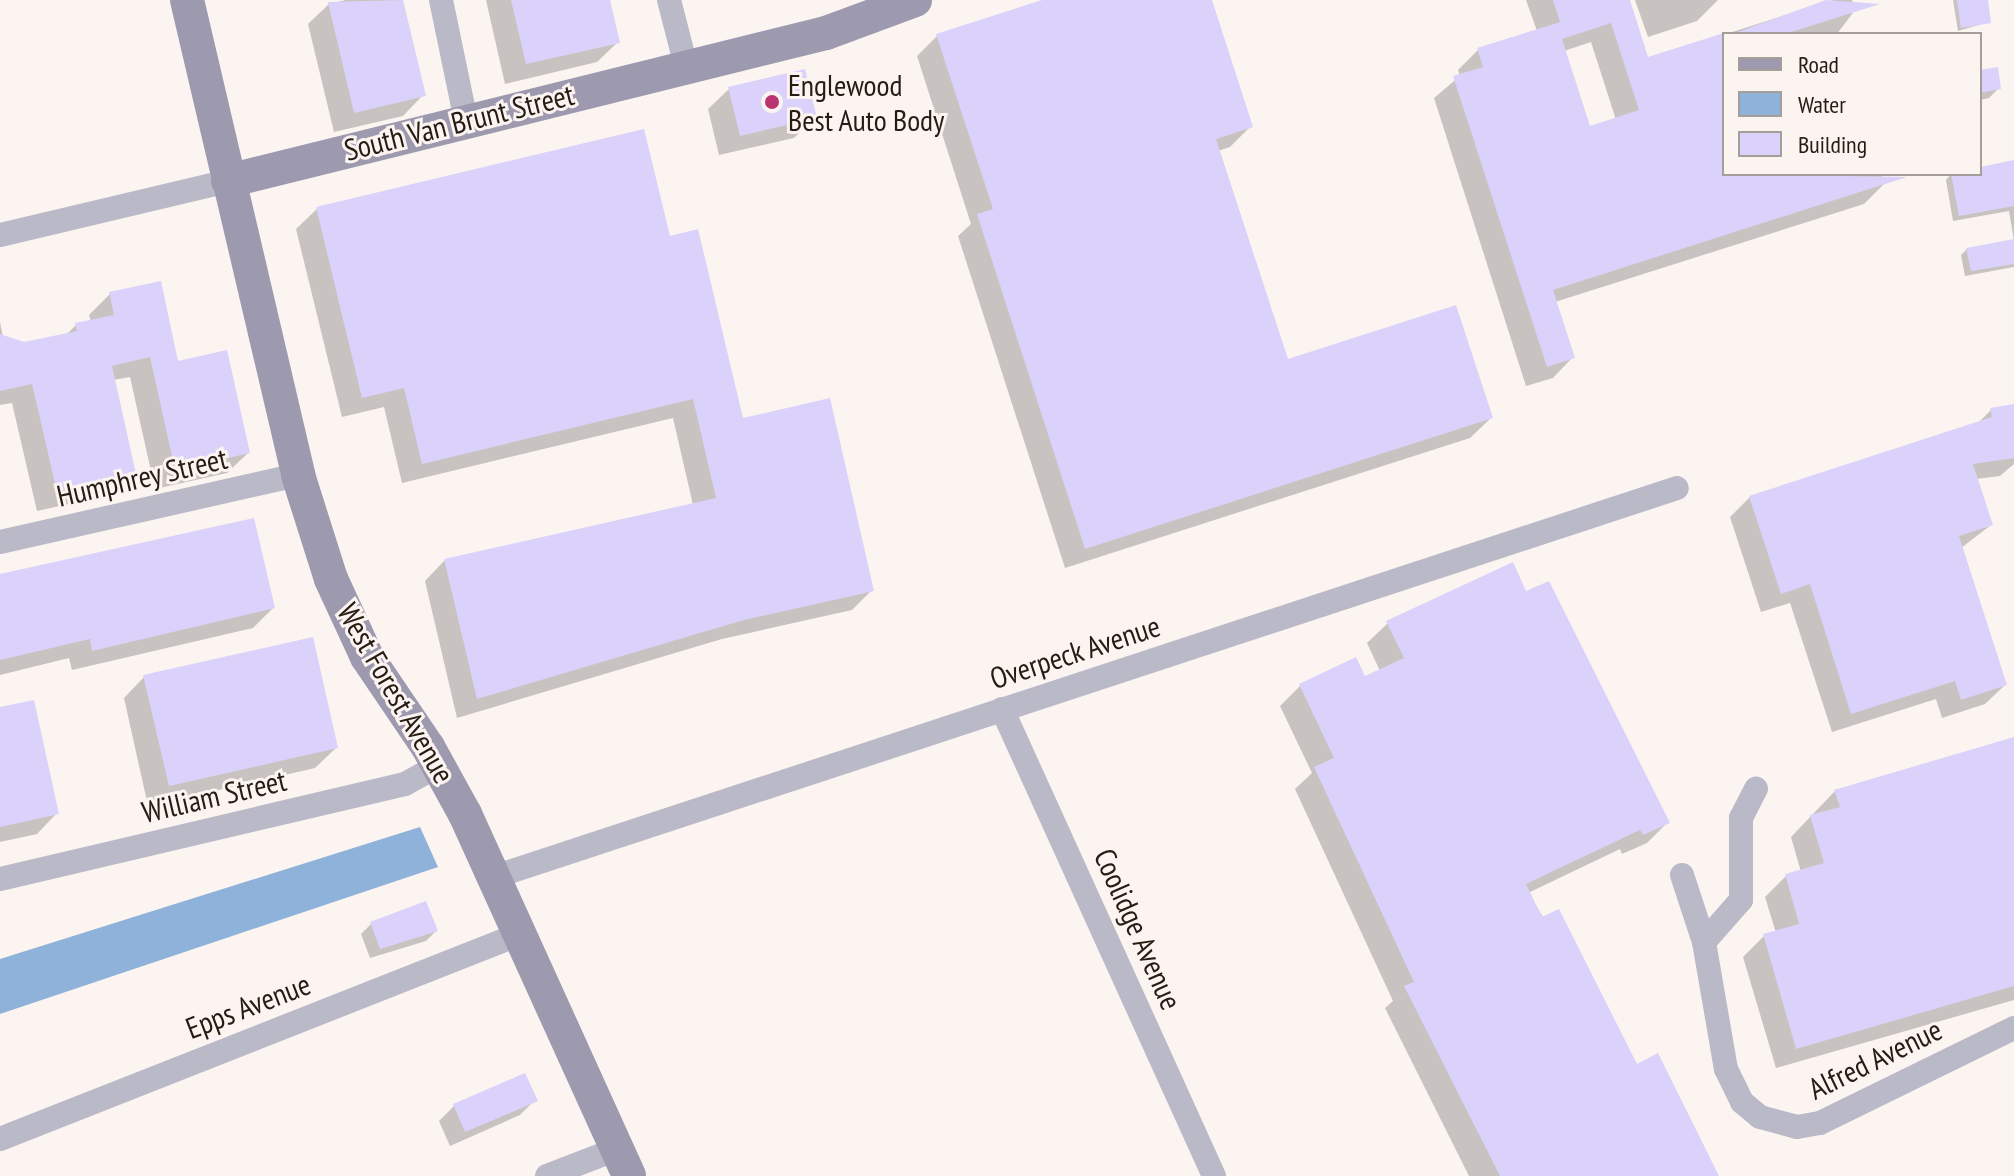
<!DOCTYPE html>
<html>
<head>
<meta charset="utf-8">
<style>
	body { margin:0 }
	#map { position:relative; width:2014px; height:1176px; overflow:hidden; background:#fbf4f0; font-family:"PT Sans Narrow",sans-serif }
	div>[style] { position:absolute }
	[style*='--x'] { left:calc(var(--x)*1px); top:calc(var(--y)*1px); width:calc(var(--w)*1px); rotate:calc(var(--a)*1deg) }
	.water>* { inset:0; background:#8eb2d9 }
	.shadow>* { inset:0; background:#0003 }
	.building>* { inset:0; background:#dad2fa }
	.street>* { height:24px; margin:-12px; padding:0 12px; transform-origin:12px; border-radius:12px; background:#bab9c7 }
	.secondary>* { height:34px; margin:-17px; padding:0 17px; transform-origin:17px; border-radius:17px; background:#9d9ab0 }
	.dots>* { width:22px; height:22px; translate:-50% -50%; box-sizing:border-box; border:4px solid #fbf4f0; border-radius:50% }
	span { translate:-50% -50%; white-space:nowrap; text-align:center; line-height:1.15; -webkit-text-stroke:6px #fbf4f0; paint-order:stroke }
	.poi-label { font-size:30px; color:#271c14 }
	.left { translate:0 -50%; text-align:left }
	.street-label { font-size:30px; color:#271c14 }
	.legend { position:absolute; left:1722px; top:32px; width:260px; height:144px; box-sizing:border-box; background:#fbf4f0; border:2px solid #a69e98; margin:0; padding:10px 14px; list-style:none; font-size:24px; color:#271c14 }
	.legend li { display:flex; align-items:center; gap:16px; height:40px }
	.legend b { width:40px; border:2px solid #a69e98 }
</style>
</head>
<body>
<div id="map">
	<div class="water">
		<i style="clip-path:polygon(420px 827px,438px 867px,0 1014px,0 959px)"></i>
	</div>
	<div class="shadow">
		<i style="clip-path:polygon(346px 0,401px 0,423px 95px,403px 116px,334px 132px,308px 24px,329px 4px)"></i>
		<i style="clip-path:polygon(486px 0,608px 0,618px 42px,597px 62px,505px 84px)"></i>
		<i style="clip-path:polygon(1048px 0,1210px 0,1251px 126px,1230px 147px,1218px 151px,1286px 362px,1491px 418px,1470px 438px,1065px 568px,958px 236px,971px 224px,917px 56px,937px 36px)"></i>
		<i style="clip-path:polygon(evenodd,1526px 0,1628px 0,1647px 59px,1724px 35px,1724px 174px,1881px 174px,1884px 184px,1864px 204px,1555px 302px,1573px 357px,1553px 378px,1526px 386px,1434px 98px,1460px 76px,1458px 70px,1478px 50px,1537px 31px,1526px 0,1591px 42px,1616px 120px,1589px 128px,1564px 51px,1591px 42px)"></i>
		<i style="clip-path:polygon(1635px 0,1718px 0,1697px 21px,1648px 37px)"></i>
		<i style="clip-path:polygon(1833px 0,1852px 0,1855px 10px,1837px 34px,1726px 34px)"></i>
		<i style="clip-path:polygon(1953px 0,1986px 0,1989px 22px,1958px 31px)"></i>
		<i style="clip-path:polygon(1980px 72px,1999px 88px,1989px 98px,1980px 100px)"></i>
		<i style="clip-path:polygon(729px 89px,815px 117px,794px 138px,719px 155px,708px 109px)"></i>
		<i style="clip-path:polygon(2014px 162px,2014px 267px,1965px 276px,1961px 255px,1967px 249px,2014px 241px,2009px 211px,1953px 221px,1946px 180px,1951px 174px,1980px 174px,1980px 169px)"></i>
		<i style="clip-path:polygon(317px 209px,668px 239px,742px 420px,872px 590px,852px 610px,722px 639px,457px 718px,425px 581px,445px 560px,693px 505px,673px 418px,402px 483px,384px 407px,342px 417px,296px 229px)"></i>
		<i style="clip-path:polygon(110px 294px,177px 363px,248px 453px,227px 473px,155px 489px,130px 377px,113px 380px,134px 473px,114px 494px,37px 511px,12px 403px,0 405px,0 322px,3px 337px,24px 344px,66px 335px,76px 325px,91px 322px,89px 315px)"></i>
		<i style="clip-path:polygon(2014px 408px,2014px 464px,2000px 476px,1976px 479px,1991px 525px,1961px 548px,2005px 685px,1985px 704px,1942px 718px,1936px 699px,1832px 732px,1790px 603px,1761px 612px,1730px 517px,1750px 497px,1977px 424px,1991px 410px)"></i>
		<i style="clip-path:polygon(0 578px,273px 608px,253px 628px,72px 670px,69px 658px,0 675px)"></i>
		<i style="clip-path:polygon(1526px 594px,1668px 822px,1647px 843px,1622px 854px,1620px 849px,1528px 893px,1636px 1066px,1717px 1176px,1469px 1176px,1385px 1008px,1393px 1001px,1295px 789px,1312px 773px,1280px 706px,1301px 685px,1364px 679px,1380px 671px,1367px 643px,1388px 623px)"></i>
		<i style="clip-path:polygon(144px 677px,336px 748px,315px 768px,148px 806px,124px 698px)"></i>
		<i style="clip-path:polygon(0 709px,57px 813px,37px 834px,0 842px)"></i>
		<i style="clip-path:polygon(2014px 739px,2014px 1000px,1776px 1068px,1743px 957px,1764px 936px,1776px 933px,1765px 897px,1786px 876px,1801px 872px,1791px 837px,1835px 791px)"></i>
		<i style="clip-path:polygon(371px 924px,436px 931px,426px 941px,370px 958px,361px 934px)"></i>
		<i style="clip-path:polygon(535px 1100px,520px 1115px,450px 1146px,439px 1121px,454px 1106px)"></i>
	</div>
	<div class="building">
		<i style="clip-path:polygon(403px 0,426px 96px,354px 113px,328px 2px)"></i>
		<i style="clip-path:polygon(511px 0,610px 0,620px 43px,526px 64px)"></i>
		<i style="clip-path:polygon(1042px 0,1212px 0,1253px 127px,1216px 139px,1288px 359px,1456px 305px,1493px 418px,1085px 549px,977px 214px,993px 209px,936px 34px)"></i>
		<i style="clip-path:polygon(evenodd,1553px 0,1630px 0,1648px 57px,1724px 33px,1724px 174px,1907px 177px,1553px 290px,1575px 358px,1547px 367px,1453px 76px,1483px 67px,1477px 48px,1560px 22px,1553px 0,1611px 23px,1639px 110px,1590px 126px,1562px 39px,1611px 23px)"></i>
		<i style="clip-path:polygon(1826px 0,1880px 4px,1785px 34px,1732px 34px)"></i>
		<i style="clip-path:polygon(1957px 0,1988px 0,1991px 23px,1961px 28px)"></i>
		<i style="clip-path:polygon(1998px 67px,2001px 89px,1980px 93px,1980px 70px)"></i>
		<i style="clip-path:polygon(805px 69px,817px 118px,740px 136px,728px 87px)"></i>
		<i style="clip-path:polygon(644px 129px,670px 236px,698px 229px,743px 418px,830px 398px,874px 591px,744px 620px,477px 699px,444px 559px,716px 498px,693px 399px,422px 464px,404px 388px,362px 398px,316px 207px)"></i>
		<i style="clip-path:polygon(2014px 160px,2014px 206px,1959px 216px,1951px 174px,1980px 174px,1980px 167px)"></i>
		<i style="clip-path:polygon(2014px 239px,2014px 264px,1971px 271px,1966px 248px)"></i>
		<i style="clip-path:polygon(161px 281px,178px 361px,227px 350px,250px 453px,175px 470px,150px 357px,112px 366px,136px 474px,57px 492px,32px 384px,0 391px,0 334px,24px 342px,77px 331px,75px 323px,114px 315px,109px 292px)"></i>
		<i style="clip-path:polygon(2014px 404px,2014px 458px,1973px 464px,1993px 525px,1959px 536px,2007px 685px,1961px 700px,1955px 681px,1851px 714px,1810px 584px,1781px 594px,1749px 496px,1992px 417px,1990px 408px)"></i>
		<i style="clip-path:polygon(254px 518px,275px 608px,92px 651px,90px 639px,0 660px,0 574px)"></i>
		<i style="clip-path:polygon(1513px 562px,1526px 591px,1549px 581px,1670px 823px,1643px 835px,1640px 830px,1526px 884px,1542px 917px,1559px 909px,1637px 1064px,1658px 1053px,1719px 1176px,1500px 1176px,1404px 986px,1414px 982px,1314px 767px,1334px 758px,1299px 684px,1356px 657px,1365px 676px,1404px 658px,1386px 621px)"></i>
		<i style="clip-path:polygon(313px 637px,338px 748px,169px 786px,143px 675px)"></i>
		<i style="clip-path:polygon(34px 700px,59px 814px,0 827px,0 707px)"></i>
		<i style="clip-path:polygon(2014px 737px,2014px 986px,1796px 1049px,1763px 934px,1799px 924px,1785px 874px,1824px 863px,1810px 815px,1840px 807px,1834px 790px)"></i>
		<i style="clip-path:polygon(426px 901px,438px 931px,380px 949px,370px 922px)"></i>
		<i style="clip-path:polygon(525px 1073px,538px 1101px,465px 1132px,453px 1104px)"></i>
	</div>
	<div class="street">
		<i style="--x:441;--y:0;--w:124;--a:78.3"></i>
		<i style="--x:669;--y:0;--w:68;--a:75.6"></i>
		<i style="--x:0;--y:235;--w:234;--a:-13.3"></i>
		<i style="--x:0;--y:542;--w:305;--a:-12.7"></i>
		<i style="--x:1002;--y:709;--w:513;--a:65.58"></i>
		<i style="--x:1682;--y:875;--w:71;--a:71.8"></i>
		<i style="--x:1704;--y:942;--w:129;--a:80.2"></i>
		<i style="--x:1726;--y:1069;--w:37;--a:64"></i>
		<i style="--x:1742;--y:1102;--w:23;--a:40"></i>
		<i style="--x:1760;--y:1117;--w:38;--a:15"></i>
		<i style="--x:1797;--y:1127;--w:23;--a:-10"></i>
		<i style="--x:1820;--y:1123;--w:216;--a:-26.1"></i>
		<i style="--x:494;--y:877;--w:1245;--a:-18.2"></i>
		<i style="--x:0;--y:879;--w:416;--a:-13.2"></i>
		<i style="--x:405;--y:784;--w:39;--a:-29"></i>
		<i style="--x:1704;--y:942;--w:56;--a:-48.6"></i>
		<i style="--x:1741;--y:900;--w:82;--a:-90"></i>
		<i style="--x:1741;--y:818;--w:33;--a:-63"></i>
		<i style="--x:0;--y:1139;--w:559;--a:-21.52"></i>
		<i style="--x:547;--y:1176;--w:75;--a:-21.1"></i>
	</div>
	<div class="secondary">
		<i style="--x:187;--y:0;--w:488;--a:76.8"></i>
		<i style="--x:298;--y:475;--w:109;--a:72.4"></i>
		<i style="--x:331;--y:579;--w:86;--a:65.2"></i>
		<i style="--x:367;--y:657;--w:109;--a:55.9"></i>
		<i style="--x:428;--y:747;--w:77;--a:61.1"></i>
		<i style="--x:465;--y:814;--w:397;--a:65.6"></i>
		<i style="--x:228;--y:181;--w:616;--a:-13.9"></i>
		<i style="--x:826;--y:33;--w:95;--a:-20.3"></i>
	</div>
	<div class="dots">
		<i style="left:772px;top:102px;background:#bb3270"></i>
	</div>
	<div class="poi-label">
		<span class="left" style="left:788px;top:102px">Englewood<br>Best Auto Body</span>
	</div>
	<div class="street-label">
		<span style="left:459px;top:122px;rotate:-14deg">South Van Brunt Street</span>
		<span style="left:142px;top:477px;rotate:-13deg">Humphrey Street</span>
		<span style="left:1075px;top:652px;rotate:-18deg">Overpeck Avenue</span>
		<span style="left:396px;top:693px;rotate:60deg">West Forest Avenue</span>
		<span style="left:214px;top:796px;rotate:-13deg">William Street</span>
		<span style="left:1138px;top:929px;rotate:66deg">Coolidge Avenue</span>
		<span style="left:248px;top:1006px;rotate:-21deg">Epps Avenue</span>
		<span style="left:1875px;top:1059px;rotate:-26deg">Alfred Avenue</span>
	</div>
	<ul class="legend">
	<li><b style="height:10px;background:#9d9ab0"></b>Road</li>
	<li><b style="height:22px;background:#8eb2d9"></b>Water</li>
	<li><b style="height:22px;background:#dad2fa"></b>Building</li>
	</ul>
</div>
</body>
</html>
